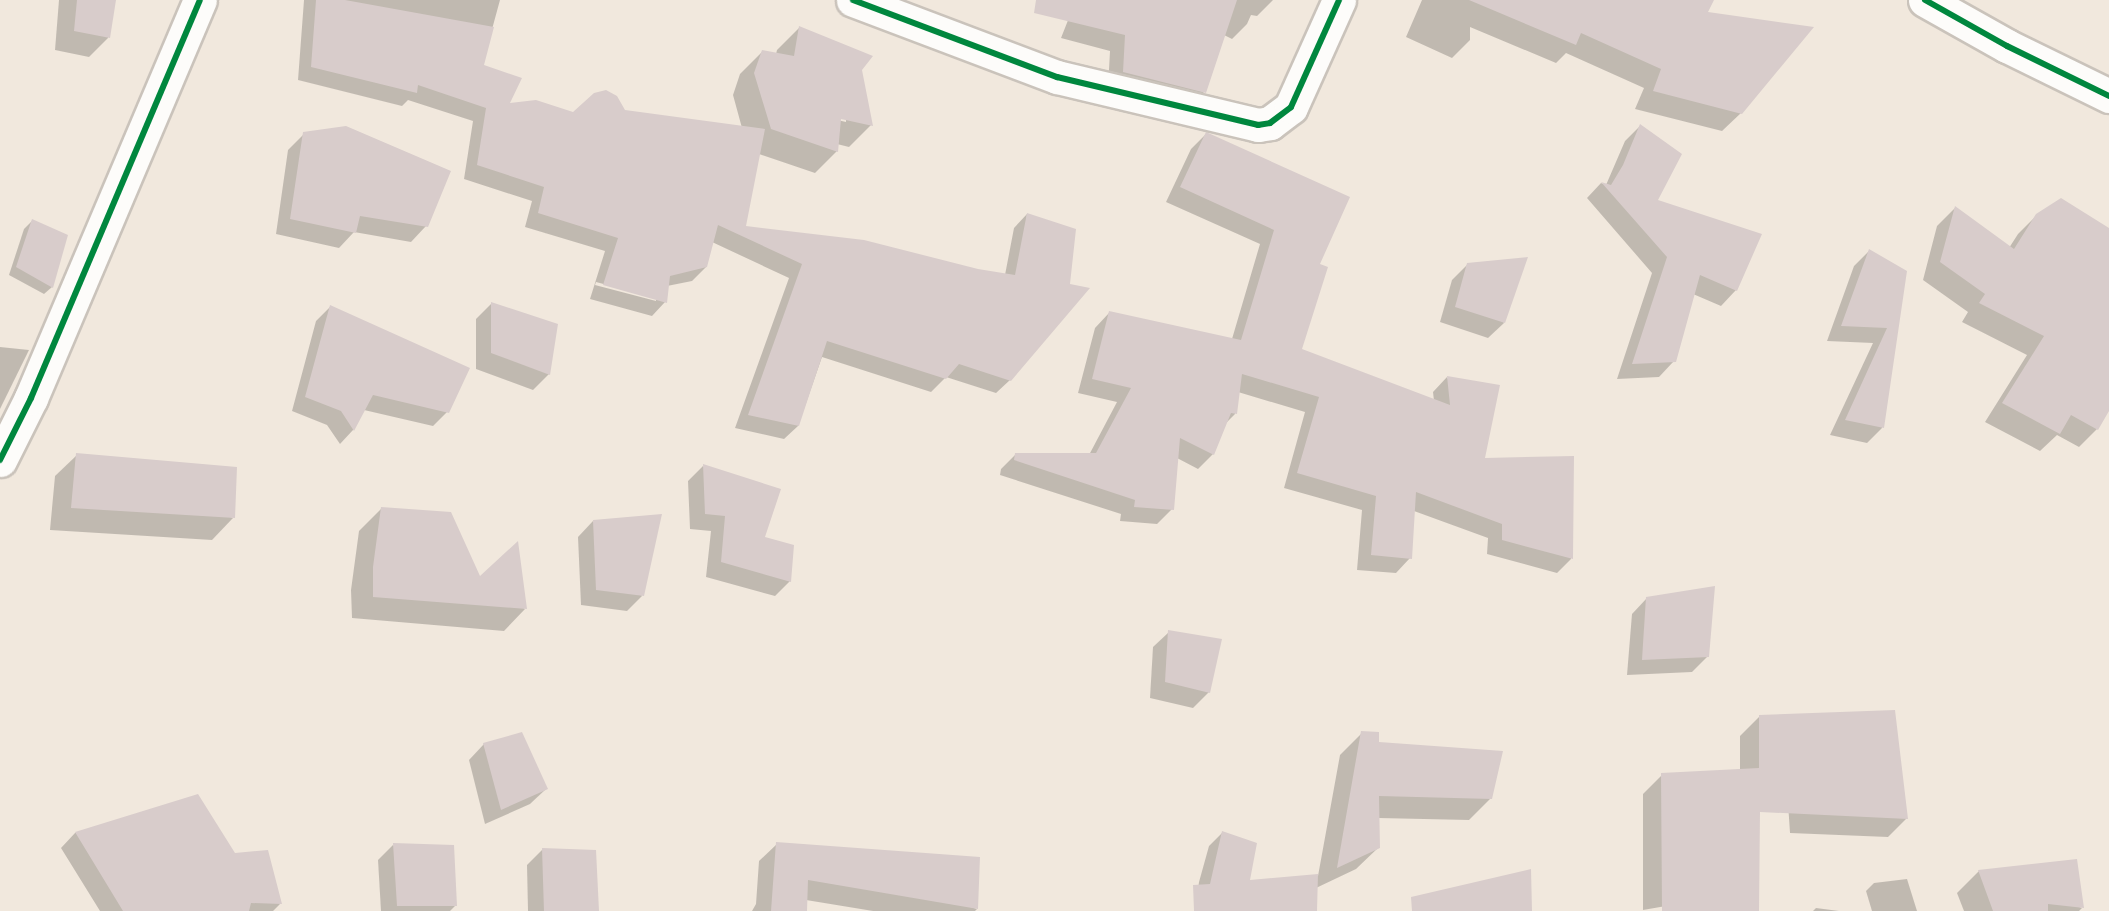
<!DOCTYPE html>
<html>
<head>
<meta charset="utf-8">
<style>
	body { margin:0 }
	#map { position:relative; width:2109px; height:911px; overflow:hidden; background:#f1e8dd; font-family:Georgia,serif }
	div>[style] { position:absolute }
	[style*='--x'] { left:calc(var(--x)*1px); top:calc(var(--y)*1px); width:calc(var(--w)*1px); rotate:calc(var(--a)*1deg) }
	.shadow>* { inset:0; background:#0003 }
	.building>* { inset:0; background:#d8cccb }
	.roads { filter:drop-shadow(2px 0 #cac3bb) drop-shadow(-2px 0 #cac3bb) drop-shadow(0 2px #cac3bb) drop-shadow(0 -2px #cac3bb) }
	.street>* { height:33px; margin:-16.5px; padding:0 16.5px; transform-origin:16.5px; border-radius:16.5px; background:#fdfcfa }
	.cycleway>* { height:6px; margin:-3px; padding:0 3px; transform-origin:3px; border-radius:3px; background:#00873e }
	span { translate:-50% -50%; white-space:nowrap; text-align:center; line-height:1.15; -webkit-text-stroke:6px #fef8f0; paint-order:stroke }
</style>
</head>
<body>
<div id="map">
	<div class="shadow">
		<i style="clip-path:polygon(59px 0,115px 0,108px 38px,89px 57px,55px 50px)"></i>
		<i style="clip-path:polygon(evenodd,304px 0,500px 0,482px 66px,507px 105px,574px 113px,624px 111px,742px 128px,733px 95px,740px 74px,762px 52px,776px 54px,777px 50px,799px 28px,860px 70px,871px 125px,849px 147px,837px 144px,837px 151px,815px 173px,759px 154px,744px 228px,1005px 275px,1014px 228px,1027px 214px,1010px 380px,996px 393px,946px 377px,931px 392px,822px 357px,798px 426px,784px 439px,735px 428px,789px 278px,712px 242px,706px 267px,692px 281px,667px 286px,665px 302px,652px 316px,590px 299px,605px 251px,525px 227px,532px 201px,464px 179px,473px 121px,408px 100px,402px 106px,298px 80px,304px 0,846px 118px,846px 122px,833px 119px,846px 118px,304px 0,596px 282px,656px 298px,656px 301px,595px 285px,596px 282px)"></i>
		<i style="clip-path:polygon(1076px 0,1273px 0,1257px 16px,1251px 15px,1247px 24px,1232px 39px,1224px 35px,1204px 92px,1189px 108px,1108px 88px,1110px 51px,1061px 38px)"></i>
		<i style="clip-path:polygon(1422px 0,1712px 0,1706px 13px,1741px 113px,1722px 131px,1635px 109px,1644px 88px,1566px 53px,1556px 63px,1470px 27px,1470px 40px,1452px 58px,1406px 37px)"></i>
		<i style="clip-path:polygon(1640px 126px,1656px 201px,1736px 290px,1721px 306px,1693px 294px,1674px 361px,1659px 377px,1617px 379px,1652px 273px,1587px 198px,1601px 183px,1606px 185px,1625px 141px)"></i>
		<i style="clip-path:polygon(304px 134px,426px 226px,411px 242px,354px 232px,339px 248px,276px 234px,288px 150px)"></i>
		<i style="clip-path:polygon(1206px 134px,1318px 264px,1300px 350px,1434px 401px,1433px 392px,1447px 377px,1483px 460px,1572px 457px,1571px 559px,1557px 573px,1487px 554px,1488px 538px,1414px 511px,1410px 558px,1396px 573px,1357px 570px,1362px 510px,1284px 488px,1305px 412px,1238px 392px,1235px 414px,1226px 423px,1213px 454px,1198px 469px,1177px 458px,1172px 509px,1157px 524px,1120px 521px,1121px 514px,1000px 475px,1001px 469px,1016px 454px,1089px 455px,1117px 402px,1078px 393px,1095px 328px,1109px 313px,1232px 339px,1260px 244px,1166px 202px,1191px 149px)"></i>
		<i style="clip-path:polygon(1955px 208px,2009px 248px,2018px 234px,2037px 215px,2109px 230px,2109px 408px,2097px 429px,2079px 447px,2057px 435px,2040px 451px,1985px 422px,2027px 355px,1962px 322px,1968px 312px,1923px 280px,1937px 226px)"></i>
		<i style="clip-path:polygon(32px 221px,52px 287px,44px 294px,9px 275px,24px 229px)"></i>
		<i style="clip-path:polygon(1869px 251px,1906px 272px,1882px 428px,1867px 443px,1830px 435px,1873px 343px,1827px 341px,1854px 266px)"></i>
		<i style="clip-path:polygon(1467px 265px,1504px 323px,1488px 338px,1440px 322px,1452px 280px)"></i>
		<i style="clip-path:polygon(491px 304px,549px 374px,533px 390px,476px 369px,476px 319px)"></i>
		<i style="clip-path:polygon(330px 307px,447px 412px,433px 426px,364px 410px,353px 430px,340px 444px,327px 425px,292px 411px,316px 321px)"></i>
		<i style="clip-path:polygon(0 347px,29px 350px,0 409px)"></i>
		<i style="clip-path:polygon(77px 455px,233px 518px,212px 540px,50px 530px,55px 476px)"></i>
		<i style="clip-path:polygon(703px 466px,763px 538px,790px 581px,775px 596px,706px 577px,711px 531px,690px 529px,688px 481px)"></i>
		<i style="clip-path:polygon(381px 509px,479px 579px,525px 609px,504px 631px,352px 618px,351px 590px,359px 531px)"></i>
		<i style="clip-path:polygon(593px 521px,642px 596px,627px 611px,581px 605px,578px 537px)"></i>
		<i style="clip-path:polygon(1647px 598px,1707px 657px,1692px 672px,1627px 675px,1632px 614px)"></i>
		<i style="clip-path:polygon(1169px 632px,1209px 692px,1193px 708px,1150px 698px,1153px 647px)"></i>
		<i style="clip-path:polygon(1759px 717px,1907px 818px,1888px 837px,1790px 833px,1787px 788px,1759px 788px,1757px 911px,1690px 911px,1689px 902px,1643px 910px,1643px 794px,1662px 775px,1740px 770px,1740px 736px)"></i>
		<i style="clip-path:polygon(1362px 733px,1377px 743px,1491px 798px,1469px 820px,1378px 818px,1379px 847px,1356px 869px,1316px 888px,1316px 911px,1195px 911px,1199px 882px,1209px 846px,1222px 833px,1248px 882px,1318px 876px,1340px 755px)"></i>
		<i style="clip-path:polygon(484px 744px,546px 789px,530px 804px,485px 824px,469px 760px)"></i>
		<i style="clip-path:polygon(197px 796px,234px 855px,267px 851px,280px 904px,273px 911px,100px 911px,61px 848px,75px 833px)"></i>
		<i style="clip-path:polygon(777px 844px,977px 909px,975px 911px,873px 911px,806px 900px,806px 911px,752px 911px,756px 904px,759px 861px)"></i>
		<i style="clip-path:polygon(393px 845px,456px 905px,450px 911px,381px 911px,378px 860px)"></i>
		<i style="clip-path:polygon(543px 849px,598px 911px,528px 911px,527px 865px)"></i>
		<i style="clip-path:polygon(1979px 871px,2082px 908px,2079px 911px,1964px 911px,1957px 893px)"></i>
		<i style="clip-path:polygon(1907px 879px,1917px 911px,1872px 911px,1866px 891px,1874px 883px)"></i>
		<i style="clip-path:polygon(1816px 908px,1839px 911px,1813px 911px)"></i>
	</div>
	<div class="building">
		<i style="clip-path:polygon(77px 0,116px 0,110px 38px,74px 31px)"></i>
		<i style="clip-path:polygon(316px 0,345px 0,494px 27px,484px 65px,522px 78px,510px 103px,536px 100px,573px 112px,594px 93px,606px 90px,617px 96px,625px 110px,765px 129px,746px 226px,864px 240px,978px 269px,1015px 275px,1027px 213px,1076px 229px,1070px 284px,1090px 288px,1011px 381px,959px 364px,946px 379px,827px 341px,799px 426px,748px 415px,802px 264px,718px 225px,707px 267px,670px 276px,667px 303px,603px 285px,618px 238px,538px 213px,544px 187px,477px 165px,486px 108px,418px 85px,417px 93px,311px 67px)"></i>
		<i style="clip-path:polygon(1036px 0,1237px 0,1206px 93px,1123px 72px,1125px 35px,1034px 13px)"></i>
		<i style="clip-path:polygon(1469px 0,1714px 0,1708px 12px,1814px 27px,1742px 114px,1653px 91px,1661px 69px,1581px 33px,1576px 45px)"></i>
		<i style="clip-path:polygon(799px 26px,873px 56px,862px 70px,873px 126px,841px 119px,838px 152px,771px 129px,754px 73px,762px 50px,794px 56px)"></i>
		<i style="clip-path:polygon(1640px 124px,1682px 154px,1658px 200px,1762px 234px,1737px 291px,1700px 275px,1676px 362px,1632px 364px,1667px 257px,1601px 182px,1611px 185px,1623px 165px)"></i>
		<i style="clip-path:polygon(346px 126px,451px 171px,428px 227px,360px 216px,356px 233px,290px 219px,303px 132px)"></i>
		<i style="clip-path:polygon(1206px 132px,1350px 197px,1320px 264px,1328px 267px,1302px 349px,1450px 405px,1447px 376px,1500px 385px,1485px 458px,1574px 456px,1573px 559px,1502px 540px,1502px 524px,1416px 492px,1412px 559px,1371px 555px,1376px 496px,1297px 473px,1319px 397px,1242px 374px,1237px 414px,1231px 413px,1214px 455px,1180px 438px,1174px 510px,1134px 507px,1135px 500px,1014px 460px,1015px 453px,1096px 453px,1131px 388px,1092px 379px,1109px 311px,1241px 340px,1274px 230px,1180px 187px)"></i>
		<i style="clip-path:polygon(2061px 198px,2109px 228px,2109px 411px,2098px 430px,2071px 415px,2060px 434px,2002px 403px,2044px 336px,1979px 303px,1985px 294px,1940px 262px,1955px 206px,2014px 249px,2036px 214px)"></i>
		<i style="clip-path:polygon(32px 219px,68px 235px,53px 288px,16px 267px)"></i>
		<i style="clip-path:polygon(1869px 249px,1907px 271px,1884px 428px,1845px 420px,1887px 328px,1841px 326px)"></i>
		<i style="clip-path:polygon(1528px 257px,1505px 323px,1455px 307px,1467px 263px)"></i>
		<i style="clip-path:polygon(491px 302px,558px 324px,550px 375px,491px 353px)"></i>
		<i style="clip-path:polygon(330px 305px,470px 368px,449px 413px,373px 395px,354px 431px,341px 411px,305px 397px)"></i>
		<i style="clip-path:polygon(76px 453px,237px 467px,235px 518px,71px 508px)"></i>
		<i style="clip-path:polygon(703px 464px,781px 489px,765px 537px,794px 545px,791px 582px,721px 562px,725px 516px,705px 514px)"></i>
		<i style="clip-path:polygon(381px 507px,451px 512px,480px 576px,518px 541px,527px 609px,373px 597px,373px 567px)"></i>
		<i style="clip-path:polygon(662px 514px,644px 596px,596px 590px,593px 520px)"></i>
		<i style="clip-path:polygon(1715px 586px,1709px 657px,1642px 660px,1646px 597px)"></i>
		<i style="clip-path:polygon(1168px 630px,1222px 639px,1210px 693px,1165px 682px)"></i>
		<i style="clip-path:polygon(1895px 710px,1908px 819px,1760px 812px,1759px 911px,1662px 911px,1661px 773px,1759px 768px,1759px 715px)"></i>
		<i style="clip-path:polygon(1361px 731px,1379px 732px,1379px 742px,1503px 751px,1492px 799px,1379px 796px,1380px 848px,1337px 868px)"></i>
		<i style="clip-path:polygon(522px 732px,548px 789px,501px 810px,483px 743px)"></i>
		<i style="clip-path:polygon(198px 794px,235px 853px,268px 850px,282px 904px,251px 903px,249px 911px,123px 911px,75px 832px)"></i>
		<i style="clip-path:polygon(1222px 831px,1257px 843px,1250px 880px,1318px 874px,1317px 911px,1194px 911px,1193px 885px,1210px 884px)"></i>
		<i style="clip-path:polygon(776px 842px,980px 857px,978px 909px,808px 880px,807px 911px,771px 911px)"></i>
		<i style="clip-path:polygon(393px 843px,454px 845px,457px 906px,397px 906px)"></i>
		<i style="clip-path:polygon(542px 848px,596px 850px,599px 911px,544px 911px)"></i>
		<i style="clip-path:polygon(2077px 859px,2084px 908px,2048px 904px,2048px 911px,1993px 911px,1978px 870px)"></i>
		<i style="clip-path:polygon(1531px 869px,1532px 911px,1412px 911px,1411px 897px)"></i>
	</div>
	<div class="roads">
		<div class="street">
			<i style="--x:853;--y:0;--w:218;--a:20.7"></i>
			<i style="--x:1057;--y:77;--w:207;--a:13.4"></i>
			<i style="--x:1258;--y:125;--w:12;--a:-9"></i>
			<i style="--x:1270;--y:123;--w:26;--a:-37"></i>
			<i style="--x:1291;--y:107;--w:117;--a:-65.8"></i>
			<i style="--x:1925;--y:0;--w:94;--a:29.3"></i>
			<i style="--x:2007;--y:46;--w:114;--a:26.1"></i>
			<i style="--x:0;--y:460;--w:69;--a:-63.4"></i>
			<i style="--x:31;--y:398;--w:432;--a:-67"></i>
		</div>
	</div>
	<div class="cycleway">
		<i style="--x:853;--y:0;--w:218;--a:20.7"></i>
		<i style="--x:1057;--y:77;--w:207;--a:13.4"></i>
		<i style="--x:1258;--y:125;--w:12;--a:-9"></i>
		<i style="--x:1270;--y:123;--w:26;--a:-37"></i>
		<i style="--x:1291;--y:107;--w:117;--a:-65.8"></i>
		<i style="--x:1925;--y:0;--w:94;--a:29.3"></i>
		<i style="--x:2007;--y:46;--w:114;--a:26.1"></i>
		<i style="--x:0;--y:460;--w:69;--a:-63.4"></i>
		<i style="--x:31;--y:398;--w:432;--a:-67"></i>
	</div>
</div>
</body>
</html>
